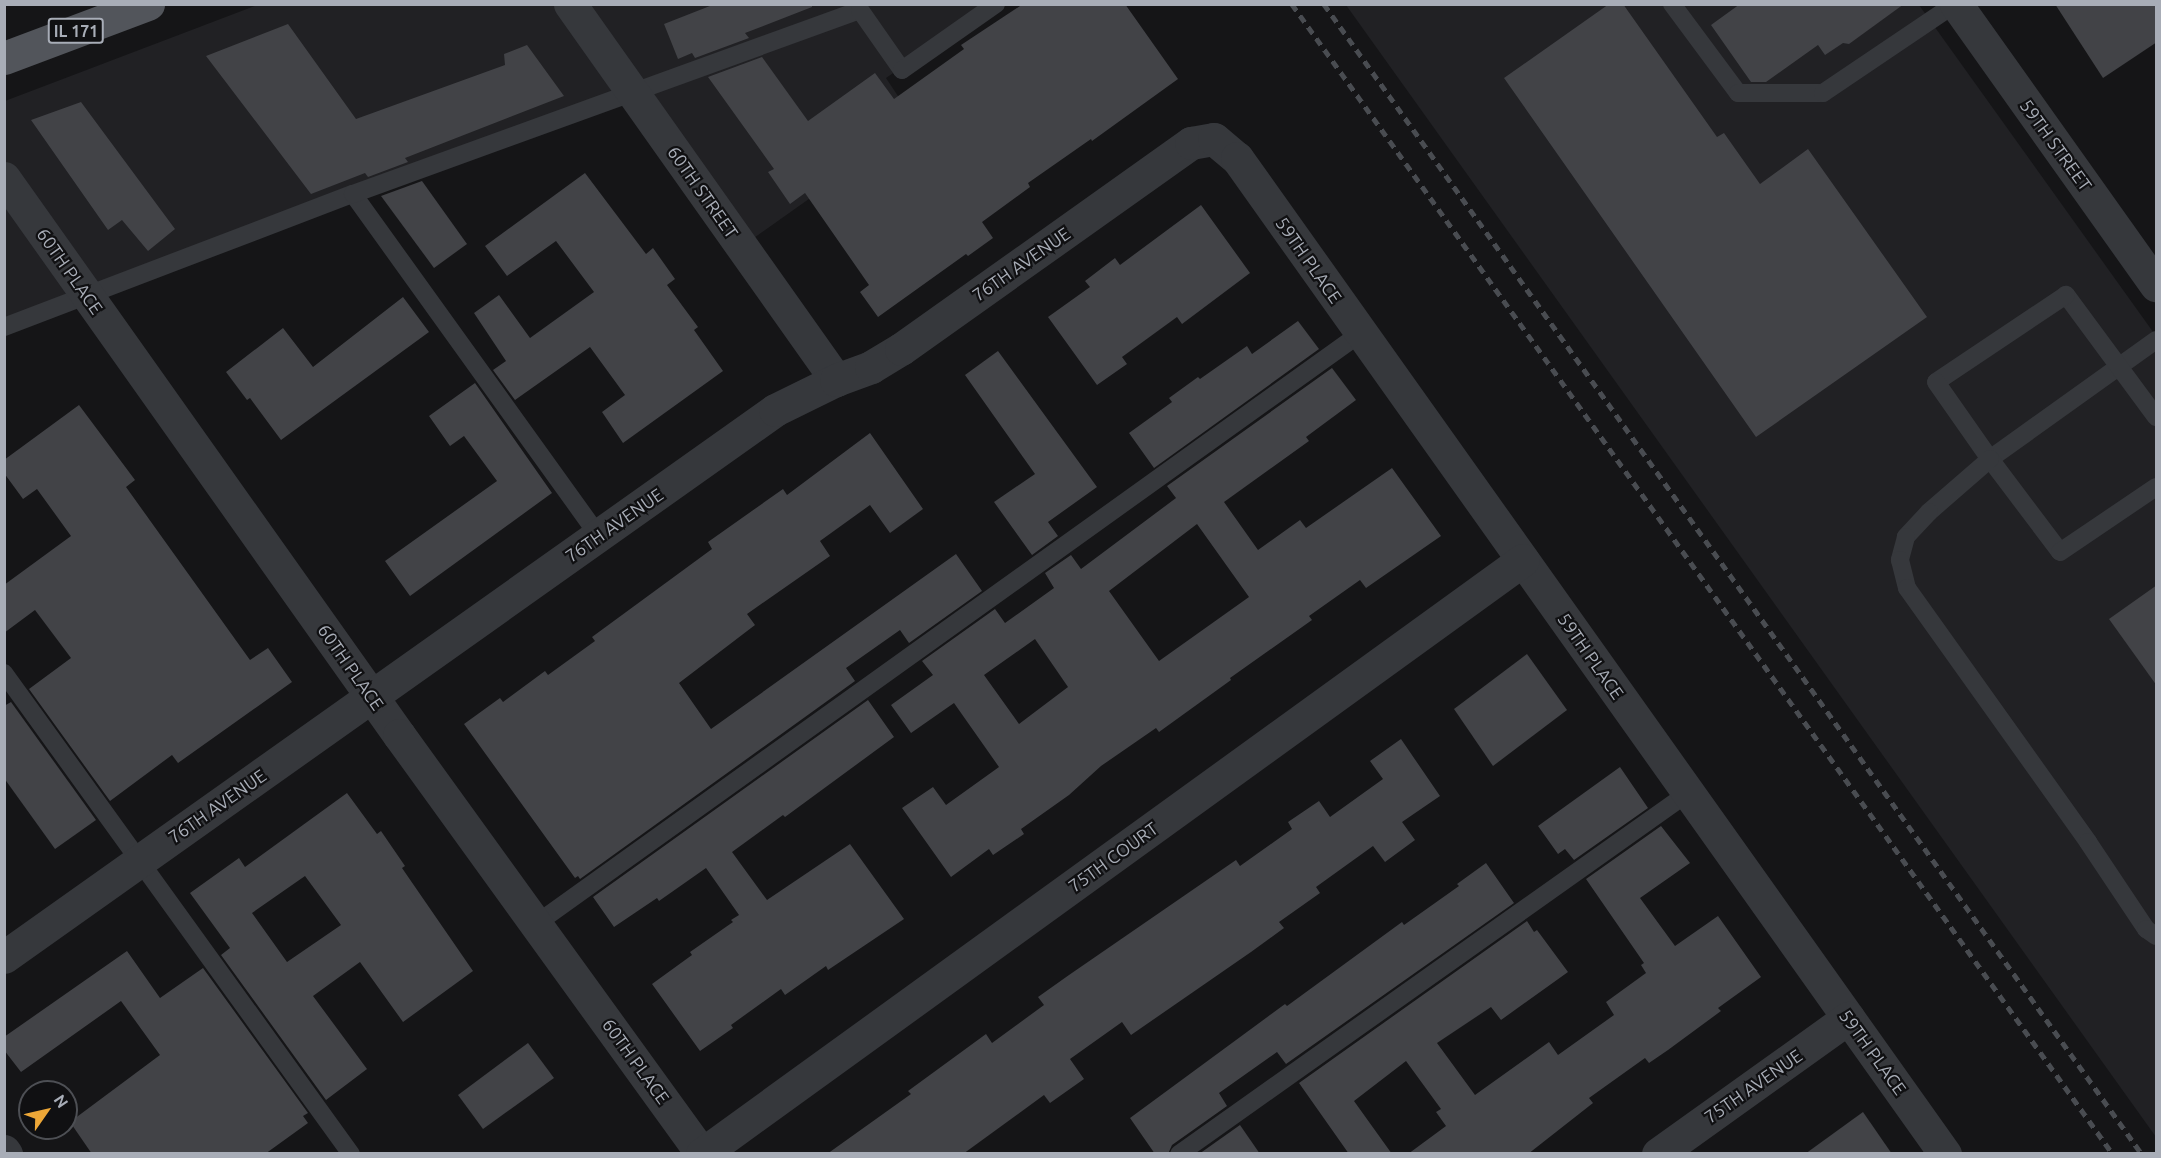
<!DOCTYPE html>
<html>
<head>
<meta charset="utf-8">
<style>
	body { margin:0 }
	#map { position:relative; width:2161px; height:1158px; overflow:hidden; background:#151517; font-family:Ubuntu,sans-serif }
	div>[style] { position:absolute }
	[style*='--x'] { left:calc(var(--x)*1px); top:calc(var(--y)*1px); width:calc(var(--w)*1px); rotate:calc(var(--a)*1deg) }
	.built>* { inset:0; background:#212124 }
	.building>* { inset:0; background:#424347 }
	.service>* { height:18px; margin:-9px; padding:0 9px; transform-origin:9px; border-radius:9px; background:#36383c }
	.minor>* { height:33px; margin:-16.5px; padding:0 16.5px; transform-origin:16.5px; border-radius:16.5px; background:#36383c }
	.primary>* { height:33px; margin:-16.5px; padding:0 16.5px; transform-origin:16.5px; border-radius:16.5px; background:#52555b }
	.rail>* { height:4.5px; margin-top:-2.25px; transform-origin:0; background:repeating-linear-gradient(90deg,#494c51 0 8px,transparent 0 14px) }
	span { translate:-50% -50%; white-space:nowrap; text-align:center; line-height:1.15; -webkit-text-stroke:4.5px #101012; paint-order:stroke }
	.shield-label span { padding:2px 4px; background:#101012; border:2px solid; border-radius:4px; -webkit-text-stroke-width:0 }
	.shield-label { font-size:16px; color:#a8adb7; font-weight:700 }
	.street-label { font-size:18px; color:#a8adb7 }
	.frame { position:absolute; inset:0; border:6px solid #a8adb7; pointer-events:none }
	.north { position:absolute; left:18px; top:1080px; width:60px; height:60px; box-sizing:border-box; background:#101012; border:2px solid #4d4f54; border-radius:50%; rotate:56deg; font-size:16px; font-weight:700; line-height:24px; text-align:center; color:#a8adb7 }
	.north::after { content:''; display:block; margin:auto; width:21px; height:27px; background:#eda737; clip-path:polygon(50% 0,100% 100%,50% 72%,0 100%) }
</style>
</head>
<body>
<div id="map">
	<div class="built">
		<i style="clip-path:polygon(257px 5px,991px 5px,886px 78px,916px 123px,744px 245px,632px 89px,5px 323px,5px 101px)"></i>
		<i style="clip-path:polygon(1346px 5px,1919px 5px,2156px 336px,2156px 1137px)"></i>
	</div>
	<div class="building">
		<i style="clip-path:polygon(715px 4px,812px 4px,812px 7px,745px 33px,749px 38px,695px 58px,692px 53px,678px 59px,664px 24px)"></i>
		<i style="clip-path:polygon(1023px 4px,1125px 4px,1178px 79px,1092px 141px,1091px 139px,1028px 183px,1030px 187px,982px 222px,993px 238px,968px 256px,966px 254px,878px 317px,860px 292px,869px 285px,805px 193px,790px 204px,768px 172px,774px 169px,708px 77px,762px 57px,808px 121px,875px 73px,894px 99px,964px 49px,961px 45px)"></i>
		<i style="clip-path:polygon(1609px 4px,1623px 4px,1717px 137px,1724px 133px,1760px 184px,1808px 149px,1927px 317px,1756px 437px,1504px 78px)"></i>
		<i style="clip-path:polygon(1740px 4px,1904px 4px,1849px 44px,1843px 43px,1825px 55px,1818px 45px,1766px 82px,1751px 82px,1711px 25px)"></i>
		<i style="clip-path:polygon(2055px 4px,2157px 4px,2157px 42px,2103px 78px)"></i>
		<i style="clip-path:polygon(288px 24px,356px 119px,505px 65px,504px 54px,527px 45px,564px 96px,405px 158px,408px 162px,368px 177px,365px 173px,311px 194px,206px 56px)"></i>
		<i style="clip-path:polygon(81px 102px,175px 229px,148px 251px,122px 220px,108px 230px,31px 120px)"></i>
		<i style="clip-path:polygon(585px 173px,646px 254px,653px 248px,675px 279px,667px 285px,698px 327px,694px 330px,723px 371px,623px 443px,602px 412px,625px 395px,590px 347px,515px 400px,493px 370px,506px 361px,474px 313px,499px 295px,530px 338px,594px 292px,556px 241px,507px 276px,485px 246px)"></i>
		<i style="clip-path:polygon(422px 181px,467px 244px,434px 268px,381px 196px)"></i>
		<i style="clip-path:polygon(1201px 205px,1250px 273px,1182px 324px,1177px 317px,1122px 357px,1127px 364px,1097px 385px,1048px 317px,1090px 287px,1085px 281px,1115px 258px,1120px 265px)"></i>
		<i style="clip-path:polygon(403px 297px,429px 332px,281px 440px,250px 398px,247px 400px,226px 372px,283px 328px,313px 367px)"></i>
		<i style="clip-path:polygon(1298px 321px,1319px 349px,1154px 468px,1129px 433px,1172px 402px,1169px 398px,1198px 377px,1200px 379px,1247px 346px,1252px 354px)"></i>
		<i style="clip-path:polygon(998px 351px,1097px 487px,1048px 522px,1058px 536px,1032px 555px,994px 502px,1035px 474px,965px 375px)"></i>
		<i style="clip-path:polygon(evenodd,1332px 368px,1356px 400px,1306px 437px,1309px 441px,1224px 502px,1258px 550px,1300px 520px,1306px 528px,1392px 468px,1441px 536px,1366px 588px,1360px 580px,1309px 616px,1312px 620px,1230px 678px,1231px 680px,1159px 732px,1156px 728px,1101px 766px,1069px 795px,1021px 829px,1024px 834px,993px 855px,989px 849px,951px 877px,902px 808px,933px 787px,946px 805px,999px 767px,954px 703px,911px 733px,891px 705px,933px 675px,922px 661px,995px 609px,1005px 623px,1054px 588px,1045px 573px,1071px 555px,1081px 569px,1176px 498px,1167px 486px,1332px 368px,1197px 524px,1249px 597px,1159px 661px,1109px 591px,1197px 524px,1332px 368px,1035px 639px,1068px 687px,1019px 724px,984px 675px,1035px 639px)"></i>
		<i style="clip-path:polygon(475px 383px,552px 493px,410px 596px,385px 561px,497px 481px,464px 436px,450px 446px,429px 416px)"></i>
		<i style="clip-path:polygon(79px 405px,135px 480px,126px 487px,250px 660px,268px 648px,292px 682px,178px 763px,172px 755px,110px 801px,29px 689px,71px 658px,35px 610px,4px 633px,4px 585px,71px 536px,37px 489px,23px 499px,4px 473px,4px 460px)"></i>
		<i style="clip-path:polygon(870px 433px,923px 509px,890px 533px,870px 505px,820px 541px,830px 556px,747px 614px,755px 625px,679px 683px,711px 729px,956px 554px,982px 591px,909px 643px,900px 630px,846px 668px,855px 681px,580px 879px,578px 876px,575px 878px,464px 724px,500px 698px,503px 702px,545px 671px,548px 675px,595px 641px,592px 637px,712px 549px,708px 542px,783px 489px,787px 495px)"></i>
		<i style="clip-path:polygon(2157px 585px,2157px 686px,2109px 619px)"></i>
		<i style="clip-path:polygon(1527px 654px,1567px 710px,1493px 766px,1454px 709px)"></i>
		<i style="clip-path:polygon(868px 700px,894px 737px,785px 817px,783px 815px,732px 852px,767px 900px,850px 844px,904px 919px,828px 970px,826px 966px,785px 995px,781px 989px,731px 1025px,733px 1028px,700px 1051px,652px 984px,692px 955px,690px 952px,733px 922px,731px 920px,739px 915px,706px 868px,659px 901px,657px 898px,614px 927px,593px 897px)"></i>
		<i style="clip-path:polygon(11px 702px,96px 820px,55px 849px,4px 778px,4px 706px)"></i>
		<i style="clip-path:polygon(1401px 739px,1440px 796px,1402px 822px,1415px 840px,1385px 862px,1373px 846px,1316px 887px,1320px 893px,1279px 922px,1284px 928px,1251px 952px,1131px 1035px,1122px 1022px,1070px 1059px,1084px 1079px,1050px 1103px,1044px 1095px,963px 1154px,827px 1154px,911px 1094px,908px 1091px,986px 1034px,992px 1043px,1044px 1005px,1038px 997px,1069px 975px,1236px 860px,1240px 866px,1292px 829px,1288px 822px,1319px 801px,1330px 817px,1383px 779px,1370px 761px)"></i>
		<i style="clip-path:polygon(1620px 767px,1648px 808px,1574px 860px,1565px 849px,1558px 854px,1538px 826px)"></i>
		<i style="clip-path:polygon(evenodd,347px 793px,377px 834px,381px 831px,405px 866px,402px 868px,473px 971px,403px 1022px,360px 962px,313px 996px,367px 1069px,326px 1100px,221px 955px,230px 948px,190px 893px,239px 858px,245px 867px,347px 793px,305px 876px,341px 925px,287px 962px,252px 913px,305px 876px)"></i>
		<i style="clip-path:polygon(1661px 826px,1690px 863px,1640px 898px,1675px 946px,1718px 916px,1761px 977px,1718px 1008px,1721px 1011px,1668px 1050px,1649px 1063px,1645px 1058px,1589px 1098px,1593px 1103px,1528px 1154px,1408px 1154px,1446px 1126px,1436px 1112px,1441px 1109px,1406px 1061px,1354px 1101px,1392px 1154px,1349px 1154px,1299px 1083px,1527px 921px,1534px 932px,1537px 930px,1568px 972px,1501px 1020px,1491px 1007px,1437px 1043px,1475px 1095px,1549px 1042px,1558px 1055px,1614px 1015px,1606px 1002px,1646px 973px,1641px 965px,1644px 963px,1586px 879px)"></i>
		<i style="clip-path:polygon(1486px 863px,1514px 903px,1286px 1064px,1277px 1052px,1219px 1093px,1227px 1106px,1172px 1145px,1168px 1154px,1155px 1154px,1130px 1118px,1285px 1004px,1287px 1006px,1402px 922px,1404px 925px,1459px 886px,1457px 884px)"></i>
		<i style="clip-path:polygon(127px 951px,160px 998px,203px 968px,308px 1113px,303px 1116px,308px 1123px,265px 1154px,92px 1154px,70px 1122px,160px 1055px,121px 1001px,21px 1072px,4px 1050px,4px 1037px)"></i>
		<i style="clip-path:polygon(528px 1043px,554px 1078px,483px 1129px,458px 1095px)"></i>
		<i style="clip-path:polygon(1863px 1112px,1892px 1154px,1805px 1154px)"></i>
		<i style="clip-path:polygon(1240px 1125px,1260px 1154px,1199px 1154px)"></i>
	</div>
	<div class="service">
		<i style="--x:1672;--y:4;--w:111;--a:53.4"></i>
		<i style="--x:1738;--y:93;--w:85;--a:0"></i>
		<i style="--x:1823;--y:93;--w:159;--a:-34"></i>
		<i style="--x:353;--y:194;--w:421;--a:54.3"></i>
		<i style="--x:4;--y:327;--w:373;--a:-20.9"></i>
		<i style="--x:353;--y:194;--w:539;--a:-19.95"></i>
		<i style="--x:860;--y:10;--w:73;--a:55"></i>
		<i style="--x:902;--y:70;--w:115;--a:-35.1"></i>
		<i style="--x:2156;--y:340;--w:204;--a:144.4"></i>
		<i style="--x:1990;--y:459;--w:116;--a:53"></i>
		<i style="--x:2060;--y:552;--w:116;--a:-34.1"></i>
		<i style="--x:2156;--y:417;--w:152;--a:-126.4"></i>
		<i style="--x:2066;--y:295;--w:156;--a:146.2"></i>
		<i style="--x:1936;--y:382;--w:94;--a:55"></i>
		<i style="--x:1990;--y:459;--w:81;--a:139"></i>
		<i style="--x:1929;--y:512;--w:34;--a:133"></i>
		<i style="--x:1906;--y:537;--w:24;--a:105"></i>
		<i style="--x:1900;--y:560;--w:29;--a:76"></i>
		<i style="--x:1907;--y:588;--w:312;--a:54.5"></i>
		<i style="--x:2088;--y:842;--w:105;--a:56.3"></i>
		<i style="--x:2146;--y:929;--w:12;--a:35"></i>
		<i style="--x:4;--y:673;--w:593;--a:54.19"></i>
		<i style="--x:536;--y:924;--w:1015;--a:-35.62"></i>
		<i style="--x:1179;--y:1154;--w:624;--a:-35.35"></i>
	</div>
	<div class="minor">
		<i style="--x:570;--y:4;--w:461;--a:54.7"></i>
		<i style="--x:1956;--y:4;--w:345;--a:54.6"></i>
		<i style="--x:4;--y:178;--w:683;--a:54.66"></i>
		<i style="--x:399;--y:735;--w:517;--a:54.13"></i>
		<i style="--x:4;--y:957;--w:945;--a:-35.35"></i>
		<i style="--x:775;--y:410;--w:68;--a:-26.2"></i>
		<i style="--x:836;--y:380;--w:37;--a:-20"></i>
		<i style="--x:871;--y:367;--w:35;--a:-31"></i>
		<i style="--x:901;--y:349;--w:356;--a:-35.4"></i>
		<i style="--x:1191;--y:143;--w:23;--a:-10"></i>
		<i style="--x:1214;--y:139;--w:30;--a:40"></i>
		<i style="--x:1237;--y:158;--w:1222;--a:54.59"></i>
		<i style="--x:4;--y:1151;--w:4;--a:56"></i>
		<i style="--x:702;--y:1154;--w:1013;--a:-35.89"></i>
		<i style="--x:1658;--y:1154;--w:234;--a:-35.6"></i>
	</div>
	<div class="primary">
		<i style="--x:4;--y:58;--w:154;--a:-20.6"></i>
	</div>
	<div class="rail">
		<i style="--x:1292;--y:4;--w:1413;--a:54.48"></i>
		<i style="--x:1324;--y:4;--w:1411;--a:54.58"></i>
	</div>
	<div class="shield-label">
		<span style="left:76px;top:31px">IL 171</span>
	</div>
	<div class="street-label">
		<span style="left:2056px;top:145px;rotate:54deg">59TH STREET</span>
		<span style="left:703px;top:192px;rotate:55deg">60TH STREET</span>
		<span style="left:1309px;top:260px;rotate:55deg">59TH PLACE</span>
		<span style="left:1021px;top:264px;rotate:-35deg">76TH AVENUE</span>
		<span style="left:70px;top:271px;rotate:55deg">60TH PLACE</span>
		<span style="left:614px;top:525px;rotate:-35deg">76TH AVENUE</span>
		<span style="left:1591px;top:656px;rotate:55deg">59TH PLACE</span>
		<span style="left:351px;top:667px;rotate:55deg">60TH PLACE</span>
		<span style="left:217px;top:806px;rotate:-35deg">76TH AVENUE</span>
		<span style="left:1113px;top:857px;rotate:-36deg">75TH COURT</span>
		<span style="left:1873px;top:1052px;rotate:54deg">59TH PLACE</span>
		<span style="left:636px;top:1061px;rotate:54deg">60TH PLACE</span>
		<span style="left:1753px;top:1086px;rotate:-35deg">75TH AVENUE</span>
	</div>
	<div class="frame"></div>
	<div class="north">N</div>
</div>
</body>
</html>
